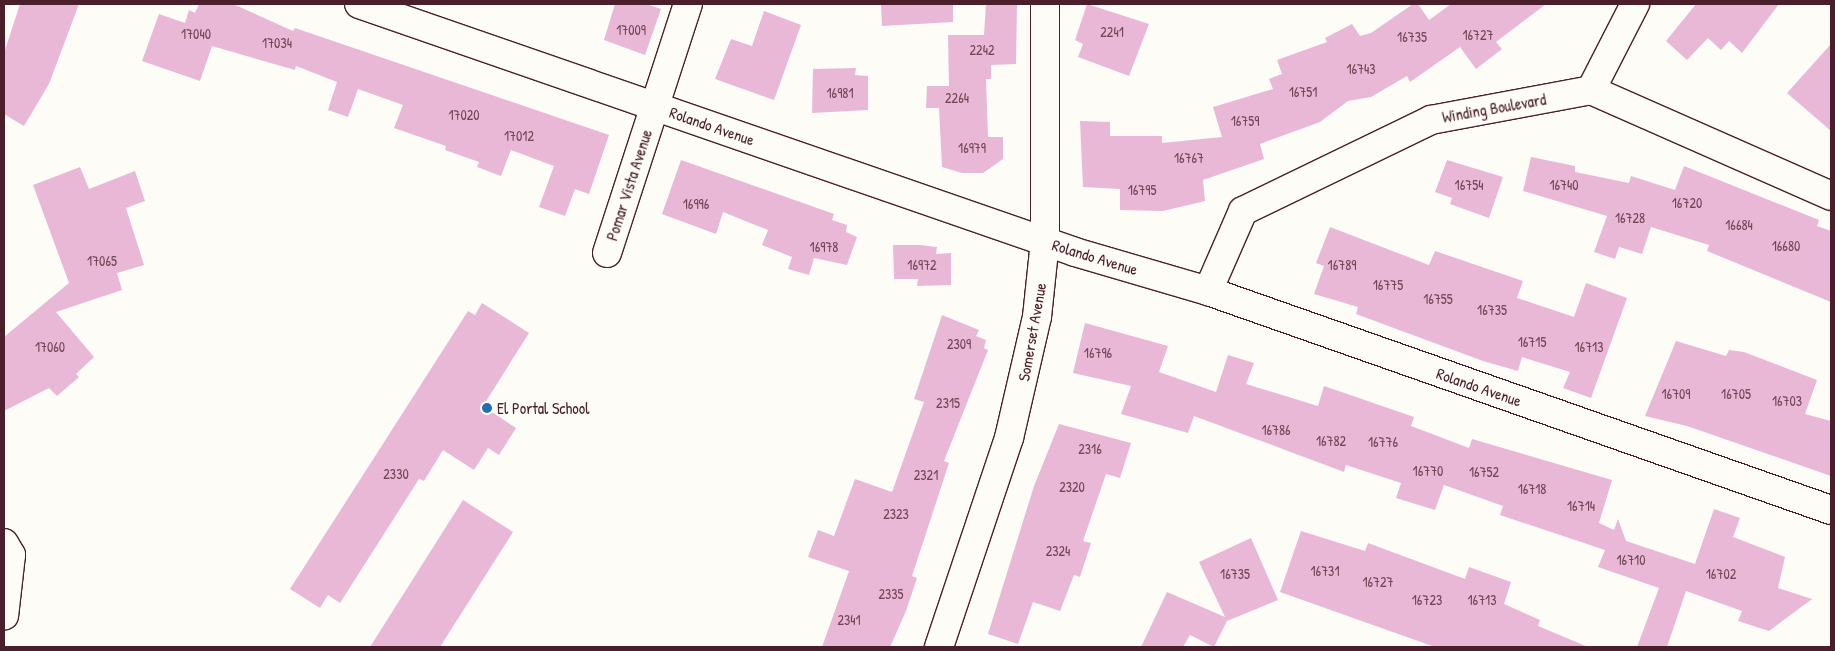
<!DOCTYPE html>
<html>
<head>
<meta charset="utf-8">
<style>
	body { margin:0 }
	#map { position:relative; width:1835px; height:651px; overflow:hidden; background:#fdfcf7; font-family:"Patrick Hand",sans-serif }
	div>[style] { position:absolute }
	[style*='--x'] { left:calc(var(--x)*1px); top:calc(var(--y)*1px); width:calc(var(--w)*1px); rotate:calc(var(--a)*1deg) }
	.building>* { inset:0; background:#e9b8d7 }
	.roads { filter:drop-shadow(1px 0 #4a1f2b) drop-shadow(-1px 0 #4a1f2b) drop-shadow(0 1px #4a1f2b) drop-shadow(0 -1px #4a1f2b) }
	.minor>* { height:28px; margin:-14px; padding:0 14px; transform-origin:14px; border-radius:14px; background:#fdfcf7 }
	.tertiary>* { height:28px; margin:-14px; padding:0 14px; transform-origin:14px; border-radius:14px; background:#fdfcf7 }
	.dots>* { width:14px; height:14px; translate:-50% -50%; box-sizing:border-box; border:2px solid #fdfcf7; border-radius:50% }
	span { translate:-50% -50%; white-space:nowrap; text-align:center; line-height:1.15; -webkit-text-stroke:4px #fdfcf7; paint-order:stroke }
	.number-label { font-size:14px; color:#724556 }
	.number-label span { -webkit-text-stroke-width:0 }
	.street-label { font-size:16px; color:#4a1f2b }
	.poi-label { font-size:16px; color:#4a1f2b }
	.left { translate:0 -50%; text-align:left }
	.frame { position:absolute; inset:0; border:5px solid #4a1f2b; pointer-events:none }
</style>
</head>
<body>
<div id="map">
	<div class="building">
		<i style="clip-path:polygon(20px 4px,79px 4px,49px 84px,24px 126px,4px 114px,4px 53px)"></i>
		<i style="clip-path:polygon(199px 4px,233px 4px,293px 31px,295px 28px,609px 135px,589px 194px,575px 189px,565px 216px,539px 207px,554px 166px,511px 150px,501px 176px,477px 167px,479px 162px,445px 150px,446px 146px,394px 128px,403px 105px,358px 89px,348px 117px,328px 110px,337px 82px,296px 66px,295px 70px,212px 46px,200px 81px,142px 61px,159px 14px,185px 23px,189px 10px,195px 13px)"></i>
		<i style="clip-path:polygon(615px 4px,646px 4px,661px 9px,645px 55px,604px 40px)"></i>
		<i style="clip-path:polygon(881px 4px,953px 4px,953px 22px,882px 26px)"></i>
		<i style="clip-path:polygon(986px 4px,1017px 4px,1016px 64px,991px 65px,991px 79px,986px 79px,988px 137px,1003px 137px,1003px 159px,983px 173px,962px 173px,942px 167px,939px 108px,926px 108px,927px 86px,949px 86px,948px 35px,984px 35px)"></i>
		<i style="clip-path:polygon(1087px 4px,1149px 24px,1129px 76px,1078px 57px,1083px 44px,1075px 40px)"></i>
		<i style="clip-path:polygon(1413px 4px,1418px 4px,1429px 20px,1451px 4px,1546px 4px,1496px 42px,1502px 49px,1476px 69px,1460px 47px,1410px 82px,1407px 76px,1371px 97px,1348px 101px,1320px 122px,1260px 144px,1264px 159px,1203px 180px,1205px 201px,1163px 211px,1120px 210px,1120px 189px,1083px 187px,1080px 121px,1110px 122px,1110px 136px,1162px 136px,1162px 143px,1222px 137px,1213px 107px,1273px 89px,1269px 79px,1282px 74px,1277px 60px,1327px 42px,1325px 38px,1352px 24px,1360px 36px,1371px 33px)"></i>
		<i style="clip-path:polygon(1696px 4px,1779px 4px,1742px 53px,1729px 41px,1721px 50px,1708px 38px,1687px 60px,1666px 41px)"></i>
		<i style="clip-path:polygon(764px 11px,801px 25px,774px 100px,715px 79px,731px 39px,752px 46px)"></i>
		<i style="clip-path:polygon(1831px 44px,1831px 131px,1787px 93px)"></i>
		<i style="clip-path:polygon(856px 68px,855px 75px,868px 76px,868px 110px,812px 113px,813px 69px)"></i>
		<i style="clip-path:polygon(1531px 157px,1575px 166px,1575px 172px,1629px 183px,1631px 176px,1675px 190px,1684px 166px,1819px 220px,1817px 226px,1831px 231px,1831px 302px,1707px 251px,1709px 245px,1651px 227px,1642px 254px,1619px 247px,1615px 259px,1594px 252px,1607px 216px,1523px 191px)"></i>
		<i style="clip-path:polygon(681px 160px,834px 214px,832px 220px,847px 225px,846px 232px,857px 237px,847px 265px,814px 258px,809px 275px,788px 269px,792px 257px,762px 245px,768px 230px,723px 212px,716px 234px,662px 214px)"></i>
		<i style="clip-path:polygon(1447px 160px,1503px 177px,1489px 218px,1450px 204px,1452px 198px,1435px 192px)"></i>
		<i style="clip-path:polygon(80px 167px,89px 189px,135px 171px,145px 201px,126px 208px,144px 265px,117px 273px,122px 290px,56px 312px,94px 357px,76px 374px,79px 377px,57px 396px,49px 388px,4px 411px,4px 337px,69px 283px,33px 185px)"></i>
		<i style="clip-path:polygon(1330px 227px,1429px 265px,1435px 251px,1523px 281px,1517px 298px,1574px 317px,1586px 283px,1627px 298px,1591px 398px,1563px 388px,1570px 372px,1522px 357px,1518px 371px,1483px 361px,1356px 314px,1358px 307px,1314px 294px,1324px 266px,1316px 263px)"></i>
		<i style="clip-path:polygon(893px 245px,920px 245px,937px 247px,936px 254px,951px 253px,951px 285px,917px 286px,918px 279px,894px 279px)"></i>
		<i style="clip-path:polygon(482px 303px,529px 333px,483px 406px,516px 428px,499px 455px,488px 448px,474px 470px,443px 450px,424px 481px,419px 479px,340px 603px,328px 595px,320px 608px,290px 589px,468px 311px,475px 315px)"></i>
		<i style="clip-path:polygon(942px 315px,979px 330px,976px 336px,986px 340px,984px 348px,988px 350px,944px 461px,949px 463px,912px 576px,917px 578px,906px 611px,890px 647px,822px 647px,849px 571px,808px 557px,818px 530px,834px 536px,855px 479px,892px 492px,924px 402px,914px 399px)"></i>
		<i style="clip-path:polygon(1085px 323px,1168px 346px,1159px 372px,1216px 392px,1228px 355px,1254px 363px,1246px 384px,1318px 406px,1324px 386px,1414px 417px,1411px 426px,1469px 448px,1472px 439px,1612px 480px,1599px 523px,1614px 530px,1618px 519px,1626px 541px,1695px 564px,1714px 509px,1740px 518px,1733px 537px,1785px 557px,1778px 588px,1812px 599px,1769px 631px,1738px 621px,1742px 611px,1686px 591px,1667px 647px,1637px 647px,1659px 588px,1598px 567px,1605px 550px,1500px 515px,1503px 506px,1444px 485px,1435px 510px,1396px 498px,1401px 483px,1346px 465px,1344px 472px,1194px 416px,1188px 433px,1121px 414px,1131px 386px,1073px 373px)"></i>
		<i style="clip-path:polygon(1676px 341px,1726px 356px,1729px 350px,1744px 352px,1817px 380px,1805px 414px,1831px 421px,1831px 476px,1687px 426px,1645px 416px)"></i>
		<i style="clip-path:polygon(1059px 424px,1131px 443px,1120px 478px,1106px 474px,1083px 541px,1091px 543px,1080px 577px,1074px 575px,1060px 611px,1033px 602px,1018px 644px,988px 634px,1034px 486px)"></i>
		<i style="clip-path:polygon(463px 500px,513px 532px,440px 647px,370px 647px)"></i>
		<i style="clip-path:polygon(1301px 531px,1365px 551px,1368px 543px,1465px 579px,1469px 567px,1511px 582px,1504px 604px,1540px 620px,1538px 626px,1588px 647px,1435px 647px,1280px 592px)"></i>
		<i style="clip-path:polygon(1251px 538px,1278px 600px,1227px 621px,1214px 647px,1190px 635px,1183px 647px,1141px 647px,1167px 592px,1225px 617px,1199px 562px)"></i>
	</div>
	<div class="roads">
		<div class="minor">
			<i style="--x:359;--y:4;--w:758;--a:19.1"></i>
			<i style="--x:1075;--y:252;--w:139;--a:16.3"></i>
			<i style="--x:1208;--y:291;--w:660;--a:19.37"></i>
			<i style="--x:1591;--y:90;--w:97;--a:-62.9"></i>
			<i style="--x:607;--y:253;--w:262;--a:-72"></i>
			<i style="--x:1208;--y:291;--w:87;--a:-66.4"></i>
			<i style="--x:1243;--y:211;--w:209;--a:-25.8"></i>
			<i style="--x:1431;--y:120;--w:163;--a:-10.6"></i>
			<i style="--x:1591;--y:90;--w:262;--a:23.8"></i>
			<i style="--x:4;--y:543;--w:14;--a:60"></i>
			<i style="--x:11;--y:555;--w:61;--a:96.5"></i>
		</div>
		<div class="tertiary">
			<i style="--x:939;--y:647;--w:220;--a:-71.5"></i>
			<i style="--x:1009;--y:438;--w:124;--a:-77"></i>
			<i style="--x:1037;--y:317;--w:76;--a:-84"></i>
			<i style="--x:1045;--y:241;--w:237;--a:-90"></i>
		</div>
	</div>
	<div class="dots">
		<i style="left:487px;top:408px;background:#1f6fb2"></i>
	</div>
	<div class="number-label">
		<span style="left:631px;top:30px">17009</span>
		<span style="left:1112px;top:32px">2241</span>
		<span style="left:196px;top:34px">17040</span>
		<span style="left:1478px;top:35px">16727</span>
		<span style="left:1412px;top:37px">16735</span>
		<span style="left:277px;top:43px">17034</span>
		<span style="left:982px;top:50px">2242</span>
		<span style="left:1361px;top:69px">16743</span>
		<span style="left:1303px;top:92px">16751</span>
		<span style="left:840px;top:93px">16981</span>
		<span style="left:957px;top:98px">2264</span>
		<span style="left:464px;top:115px">17020</span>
		<span style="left:1245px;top:121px">16759</span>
		<span style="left:519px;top:136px">17012</span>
		<span style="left:972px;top:148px">16979</span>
		<span style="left:1189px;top:158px">16767</span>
		<span style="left:1469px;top:185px">16754</span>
		<span style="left:1564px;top:185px">16740</span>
		<span style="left:1142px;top:190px">16795</span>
		<span style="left:1687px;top:203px">16720</span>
		<span style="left:696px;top:204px">16996</span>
		<span style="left:1630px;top:218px">16728</span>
		<span style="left:1739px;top:225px">16684</span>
		<span style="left:1786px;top:246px">16680</span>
		<span style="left:824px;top:247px">16978</span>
		<span style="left:102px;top:261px">17065</span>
		<span style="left:922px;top:265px">16972</span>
		<span style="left:1342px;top:265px">16789</span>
		<span style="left:1388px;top:285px">16775</span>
		<span style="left:1438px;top:299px">16755</span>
		<span style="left:1492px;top:310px">16735</span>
		<span style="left:1532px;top:342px">16715</span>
		<span style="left:959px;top:344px">2309</span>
		<span style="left:50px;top:347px">17060</span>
		<span style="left:1589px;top:347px">16713</span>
		<span style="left:1098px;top:353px">16796</span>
		<span style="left:1676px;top:394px">16709</span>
		<span style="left:1736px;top:394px">16705</span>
		<span style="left:1787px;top:401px">16703</span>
		<span style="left:948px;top:403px">2315</span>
		<span style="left:1276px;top:430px">16786</span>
		<span style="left:1331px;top:441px">16782</span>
		<span style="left:1383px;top:442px">16776</span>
		<span style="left:1090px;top:449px">2316</span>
		<span style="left:1428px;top:471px">16770</span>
		<span style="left:1484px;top:472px">16752</span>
		<span style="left:396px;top:474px">2330</span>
		<span style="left:926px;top:475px">2321</span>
		<span style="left:1072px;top:487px">2320</span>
		<span style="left:1532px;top:489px">16718</span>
		<span style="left:1581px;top:506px">16714</span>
		<span style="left:896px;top:514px">2323</span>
		<span style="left:1058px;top:551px">2324</span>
		<span style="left:1631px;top:560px">16710</span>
		<span style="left:1325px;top:571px">16731</span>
		<span style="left:1235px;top:574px">16735</span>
		<span style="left:1721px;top:574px">16702</span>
		<span style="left:1378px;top:582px">16727</span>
		<span style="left:891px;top:594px">2335</span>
		<span style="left:1427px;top:600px">16723</span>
		<span style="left:1482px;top:600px">16713</span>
		<span style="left:849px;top:620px">2341</span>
	</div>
	<div class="street-label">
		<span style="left:1494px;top:108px;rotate:-10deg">Winding Boulevard</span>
		<span style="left:712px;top:126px;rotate:19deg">Rolando Avenue</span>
		<span style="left:629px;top:185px;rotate:-72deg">Pomar Vista Avenue</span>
		<span style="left:1095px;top:257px;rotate:17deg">Rolando Avenue</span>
		<span style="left:1032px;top:332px;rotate:-80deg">Somerset Avenue</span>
		<span style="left:1479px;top:387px;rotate:19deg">Rolando Avenue</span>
	</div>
	<div class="poi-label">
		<span class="left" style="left:497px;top:408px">El Portal School</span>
	</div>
	<div class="frame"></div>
</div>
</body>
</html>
